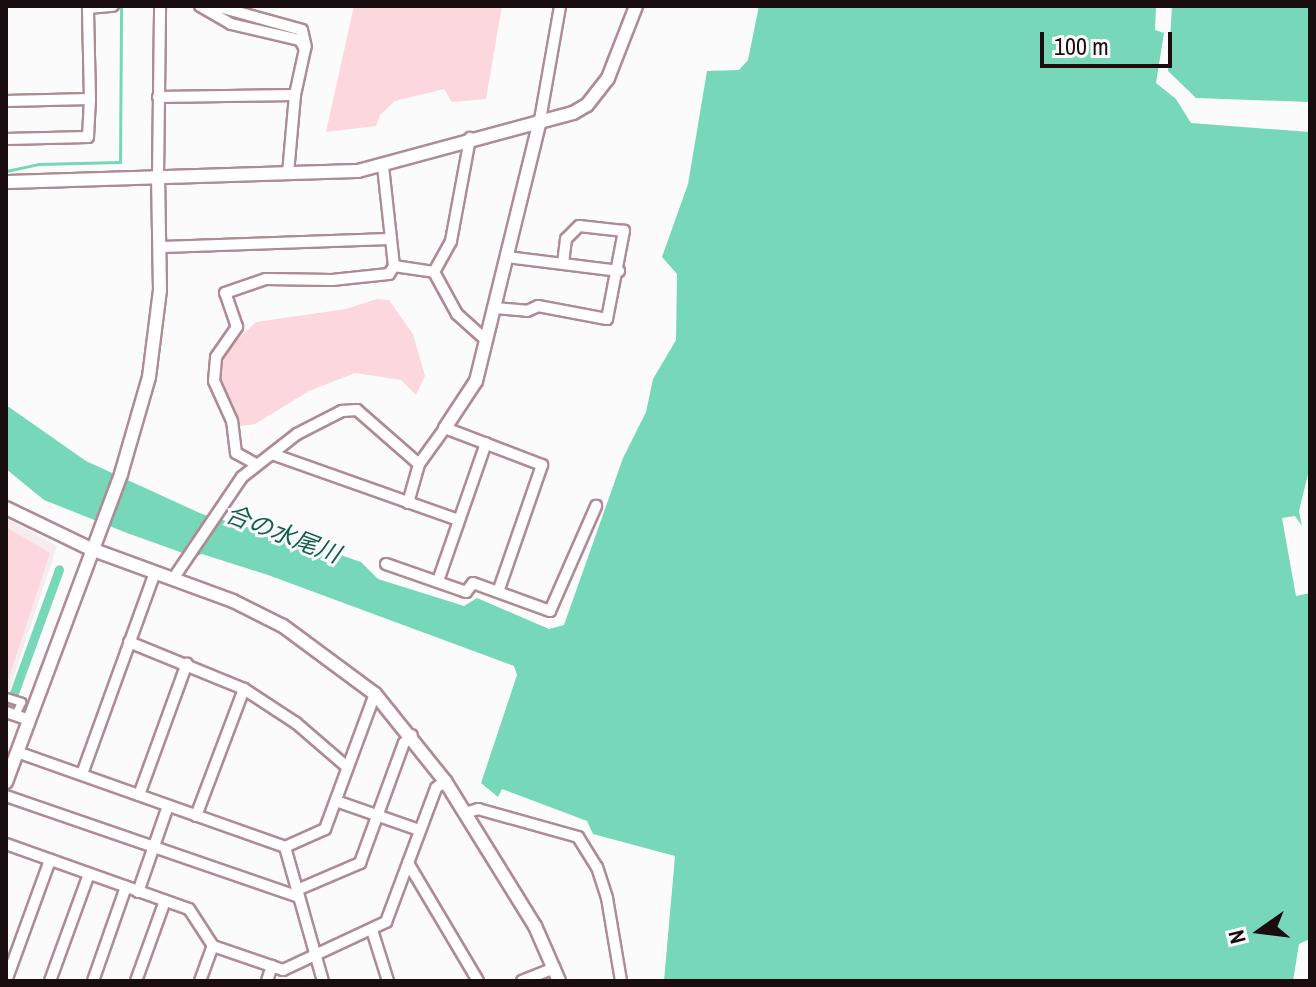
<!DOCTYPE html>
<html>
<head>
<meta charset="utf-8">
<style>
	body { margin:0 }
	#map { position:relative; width:1316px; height:987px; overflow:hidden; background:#fbfbfb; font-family:"Archivo Narrow","Noto Sans JP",sans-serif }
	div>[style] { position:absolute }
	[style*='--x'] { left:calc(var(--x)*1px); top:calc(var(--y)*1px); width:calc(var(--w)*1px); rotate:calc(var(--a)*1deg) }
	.built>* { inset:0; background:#f6eced }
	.green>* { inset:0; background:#fcd8de }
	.water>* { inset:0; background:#77d8b9 }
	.pier>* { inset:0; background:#fbfbfb }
	.stream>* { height:3px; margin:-1.5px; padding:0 1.5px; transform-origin:1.5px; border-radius:1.5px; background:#77d8b9 }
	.canal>* { height:9px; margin:-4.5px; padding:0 4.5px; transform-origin:4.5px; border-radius:4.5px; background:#77d8b9 }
	.roads { filter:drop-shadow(2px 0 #ae8c92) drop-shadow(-2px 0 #ae8c92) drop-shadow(0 2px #ae8c92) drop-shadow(0 -2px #ae8c92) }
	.pedestrian>* { height:7px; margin:-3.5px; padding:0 3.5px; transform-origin:3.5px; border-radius:3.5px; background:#fff }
	.minor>* { height:10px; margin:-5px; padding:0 5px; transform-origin:5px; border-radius:5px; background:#fff }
	.tertiary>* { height:12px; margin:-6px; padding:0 6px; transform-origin:6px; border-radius:6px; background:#fff }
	span { translate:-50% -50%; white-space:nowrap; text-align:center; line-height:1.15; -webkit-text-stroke:6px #fbfbfb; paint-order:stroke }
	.water-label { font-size:24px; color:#105f4b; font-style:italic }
	.frame { position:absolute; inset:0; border:8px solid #190d10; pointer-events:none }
	.north { position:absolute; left:1220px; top:891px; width:80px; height:80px; -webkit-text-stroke:6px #fbfbfb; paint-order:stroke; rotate:256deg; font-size:22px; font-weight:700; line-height:32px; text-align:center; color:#190d10 }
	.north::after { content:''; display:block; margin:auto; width:28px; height:36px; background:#190d10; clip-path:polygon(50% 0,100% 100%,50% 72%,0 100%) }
	.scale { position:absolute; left:1040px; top:32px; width:132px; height:36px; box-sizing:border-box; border:4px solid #190d10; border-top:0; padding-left:10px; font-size:24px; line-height:28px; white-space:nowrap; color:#190d10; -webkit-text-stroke:6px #fbfbfb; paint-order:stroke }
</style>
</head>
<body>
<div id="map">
	<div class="built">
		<i style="clip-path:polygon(6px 518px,57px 546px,6px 700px)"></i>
	</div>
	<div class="green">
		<i style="clip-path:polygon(354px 6px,502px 6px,486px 99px,452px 102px,444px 89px,395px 101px,380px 115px,376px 126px,326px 132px)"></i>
		<i style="clip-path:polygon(377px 299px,389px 300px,413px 334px,425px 376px,416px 395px,401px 380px,355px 373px,309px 391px,255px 424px,235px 427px,220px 391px,221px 355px,256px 322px,346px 309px)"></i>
		<i style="clip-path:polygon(6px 527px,50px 553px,6px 686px)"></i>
	</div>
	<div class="water">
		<i style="clip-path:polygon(759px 6px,1310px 6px,1310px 466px,1299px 511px,1302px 526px,1295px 516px,1282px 518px,1296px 596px,1310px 593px,1310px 939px,1299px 944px,1293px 981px,664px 981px,675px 856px,593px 834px,587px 821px,502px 789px,498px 797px,481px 783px,517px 675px,514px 666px,268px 575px,202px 554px,194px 557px,127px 533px,44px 500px,6px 469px,6px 405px,86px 461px,202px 514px,332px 552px,361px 562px,378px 579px,464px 606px,477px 598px,549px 629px,564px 625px,623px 458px,646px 412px,653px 379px,676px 340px,677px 274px,662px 257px,688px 184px,707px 71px,739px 70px,748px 60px)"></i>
	</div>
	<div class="pier">
		<i style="clip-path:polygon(1156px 6px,1172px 6px,1168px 71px,1196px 98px,1310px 102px,1310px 132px,1191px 123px,1176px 99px,1156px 83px,1164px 33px,1155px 30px)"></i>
	</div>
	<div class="stream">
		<i style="--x:231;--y:18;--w:44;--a:11.8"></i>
		<i style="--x:6;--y:171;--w:33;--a:-12"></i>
		<i style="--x:38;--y:164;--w:82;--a:-1.4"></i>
		<i style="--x:120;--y:162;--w:156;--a:-89.6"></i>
	</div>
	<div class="canal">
		<i style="--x:6;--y:715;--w:155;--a:-70"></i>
	</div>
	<div class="roads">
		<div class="pedestrian">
			<i style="--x:6;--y:697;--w:16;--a:18"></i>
			<i style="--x:21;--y:702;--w:14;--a:115"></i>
		</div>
		<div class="minor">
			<i style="--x:200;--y:6;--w:36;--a:30"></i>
			<i style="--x:231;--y:24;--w:71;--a:13.1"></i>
			<i style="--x:300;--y:40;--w:10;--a:61"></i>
			<i style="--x:305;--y:49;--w:47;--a:102.3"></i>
			<i style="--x:295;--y:95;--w:79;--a:95.1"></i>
			<i style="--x:216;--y:6;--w:89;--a:15.6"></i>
			<i style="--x:302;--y:30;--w:17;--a:77"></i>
			<i style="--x:158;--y:97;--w:137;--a:-0.8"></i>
			<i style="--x:6;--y:101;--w:84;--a:-1.4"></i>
			<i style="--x:90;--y:99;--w:91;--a:-91.3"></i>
			<i style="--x:88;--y:8;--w:25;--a:-5"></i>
			<i style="--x:540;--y:120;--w:116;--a:-80"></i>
			<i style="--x:6;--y:139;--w:82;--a:-1.4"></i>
			<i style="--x:88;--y:137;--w:38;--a:-87"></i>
			<i style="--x:158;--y:177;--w:171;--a:-89.3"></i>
			<i style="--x:161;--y:247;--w:230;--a:-2"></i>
			<i style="--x:507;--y:257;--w:113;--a:7.1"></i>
			<i style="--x:394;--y:266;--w:40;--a:8.5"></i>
			<i style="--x:434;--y:272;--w:48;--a:61.3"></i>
			<i style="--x:457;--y:314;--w:39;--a:42"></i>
			<i style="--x:434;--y:272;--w:35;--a:-61"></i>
			<i style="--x:451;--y:241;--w:105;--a:-79.5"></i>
			<i style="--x:495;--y:308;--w:32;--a:5"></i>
			<i style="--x:527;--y:311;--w:12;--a:-24"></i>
			<i style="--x:538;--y:306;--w:70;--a:10.7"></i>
			<i style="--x:607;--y:319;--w:90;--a:-79.1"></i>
			<i style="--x:624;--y:231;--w:45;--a:-173.7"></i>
			<i style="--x:579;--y:226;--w:18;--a:135"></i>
			<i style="--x:566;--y:239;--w:24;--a:97"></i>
			<i style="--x:272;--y:454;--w:197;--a:19.5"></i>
			<i style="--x:256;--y:464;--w:23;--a:-151"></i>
			<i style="--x:236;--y:453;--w:32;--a:-97"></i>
			<i style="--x:232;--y:421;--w:44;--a:-114.2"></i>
			<i style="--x:214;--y:381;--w:24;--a:-85"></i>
			<i style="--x:216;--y:357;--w:37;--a:-55"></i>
			<i style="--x:237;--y:327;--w:36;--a:-109"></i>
			<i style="--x:225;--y:293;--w:43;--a:-18.9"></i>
			<i style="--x:266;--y:279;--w:66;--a:0.9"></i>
			<i style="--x:332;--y:280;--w:57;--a:-6"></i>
			<i style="--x:389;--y:274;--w:9;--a:-58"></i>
			<i style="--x:394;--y:266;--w:101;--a:-96.3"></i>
			<i style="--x:408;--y:503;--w:41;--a:-74.2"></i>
			<i style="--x:419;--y:464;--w:44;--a:-54.2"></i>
			<i style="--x:445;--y:428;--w:104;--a:20.9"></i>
			<i style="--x:542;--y:465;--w:134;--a:109.1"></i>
			<i style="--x:386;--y:564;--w:85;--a:19.3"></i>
			<i style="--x:466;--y:592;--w:11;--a:-52"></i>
			<i style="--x:473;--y:583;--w:82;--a:20"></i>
			<i style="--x:550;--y:611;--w:115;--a:-66.3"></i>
			<i style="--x:173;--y:579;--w:123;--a:-55.9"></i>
			<i style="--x:242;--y:477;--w:70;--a:-38"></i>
			<i style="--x:297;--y:434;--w:51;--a:-27.1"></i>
			<i style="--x:342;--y:411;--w:15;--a:-4"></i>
			<i style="--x:357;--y:410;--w:82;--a:41.1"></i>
			<i style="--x:438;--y:581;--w:146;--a:-70.8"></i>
			<i style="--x:129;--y:642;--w:124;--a:22.2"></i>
			<i style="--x:244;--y:689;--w:62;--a:33.2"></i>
			<i style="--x:296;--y:723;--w:67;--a:40.8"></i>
			<i style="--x:6;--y:712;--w:24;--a:19"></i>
			<i style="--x:17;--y:752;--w:284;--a:19.5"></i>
			<i style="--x:285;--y:847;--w:44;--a:-24.2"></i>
			<i style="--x:325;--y:829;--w:144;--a:-69.7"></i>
			<i style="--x:82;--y:774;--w:215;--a:-70.1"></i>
			<i style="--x:139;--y:795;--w:140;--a:-70"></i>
			<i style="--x:6;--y:796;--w:310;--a:19"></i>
			<i style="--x:336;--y:801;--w:88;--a:19.3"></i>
			<i style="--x:465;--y:813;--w:14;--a:-17"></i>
			<i style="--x:478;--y:809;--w:104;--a:15.6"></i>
			<i style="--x:578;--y:837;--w:36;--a:58"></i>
			<i style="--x:597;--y:867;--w:33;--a:72"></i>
			<i style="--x:607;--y:898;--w:84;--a:80.4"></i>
			<i style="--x:196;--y:816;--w:136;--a:-69.3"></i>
			<i style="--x:6;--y:844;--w:194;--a:19.6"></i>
			<i style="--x:189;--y:909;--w:44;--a:57"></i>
			<i style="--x:213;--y:946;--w:74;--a:18.9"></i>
			<i style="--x:283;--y:970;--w:114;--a:-25"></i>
			<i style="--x:386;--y:922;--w:143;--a:-69.5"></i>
			<i style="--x:436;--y:788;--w:11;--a:-38"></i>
			<i style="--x:285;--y:847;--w:139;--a:74.2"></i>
			<i style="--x:408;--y:863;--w:137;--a:59.3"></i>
			<i style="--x:297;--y:890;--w:69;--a:-23.2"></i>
			<i style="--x:360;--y:863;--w:128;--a:-69.9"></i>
			<i style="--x:404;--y:743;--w:11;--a:-45"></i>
			<i style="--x:138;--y:892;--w:91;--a:-70.8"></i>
			<i style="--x:372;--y:930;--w:53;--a:72.6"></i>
			<i style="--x:6;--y:981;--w:129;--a:-70"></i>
			<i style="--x:50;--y:981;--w:114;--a:-70"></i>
			<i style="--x:93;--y:981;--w:100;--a:-70.7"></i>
			<i style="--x:136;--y:981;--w:85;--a:-70.1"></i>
			<i style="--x:200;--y:981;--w:37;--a:-70"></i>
			<i style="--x:267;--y:981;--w:16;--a:-72"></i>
			<i style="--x:522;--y:981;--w:35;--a:-22"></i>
		</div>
		<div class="tertiary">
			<i style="--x:6;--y:182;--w:352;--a:-1.8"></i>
			<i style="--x:358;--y:171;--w:223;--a:-15.1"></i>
			<i style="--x:573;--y:113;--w:16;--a:-30"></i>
			<i style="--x:587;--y:105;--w:34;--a:-52"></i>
			<i style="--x:608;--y:78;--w:77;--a:-68.7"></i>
			<i style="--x:445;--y:428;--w:56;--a:-56.6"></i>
			<i style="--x:476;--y:381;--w:269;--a:-76.2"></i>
			<i style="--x:6;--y:508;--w:94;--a:25.8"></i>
			<i style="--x:91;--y:549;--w:151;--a:20.1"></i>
			<i style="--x:233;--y:601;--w:56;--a:26.6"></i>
			<i style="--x:283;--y:626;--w:114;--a:36.5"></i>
			<i style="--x:375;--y:694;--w:112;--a:51.2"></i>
			<i style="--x:445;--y:781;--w:171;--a:58.2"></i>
			<i style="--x:535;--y:926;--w:60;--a:66.4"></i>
			<i style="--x:6;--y:782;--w:329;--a:-69.5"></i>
			<i style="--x:121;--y:474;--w:101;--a:-73.9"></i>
			<i style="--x:149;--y:377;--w:88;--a:-82.8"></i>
			<i style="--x:160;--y:290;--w:113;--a:-91"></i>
		</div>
	</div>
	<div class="water-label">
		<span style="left:283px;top:534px;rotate:21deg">合の水尾川</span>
	</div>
	<div class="frame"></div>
	<div class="north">N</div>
	<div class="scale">100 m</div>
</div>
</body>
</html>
